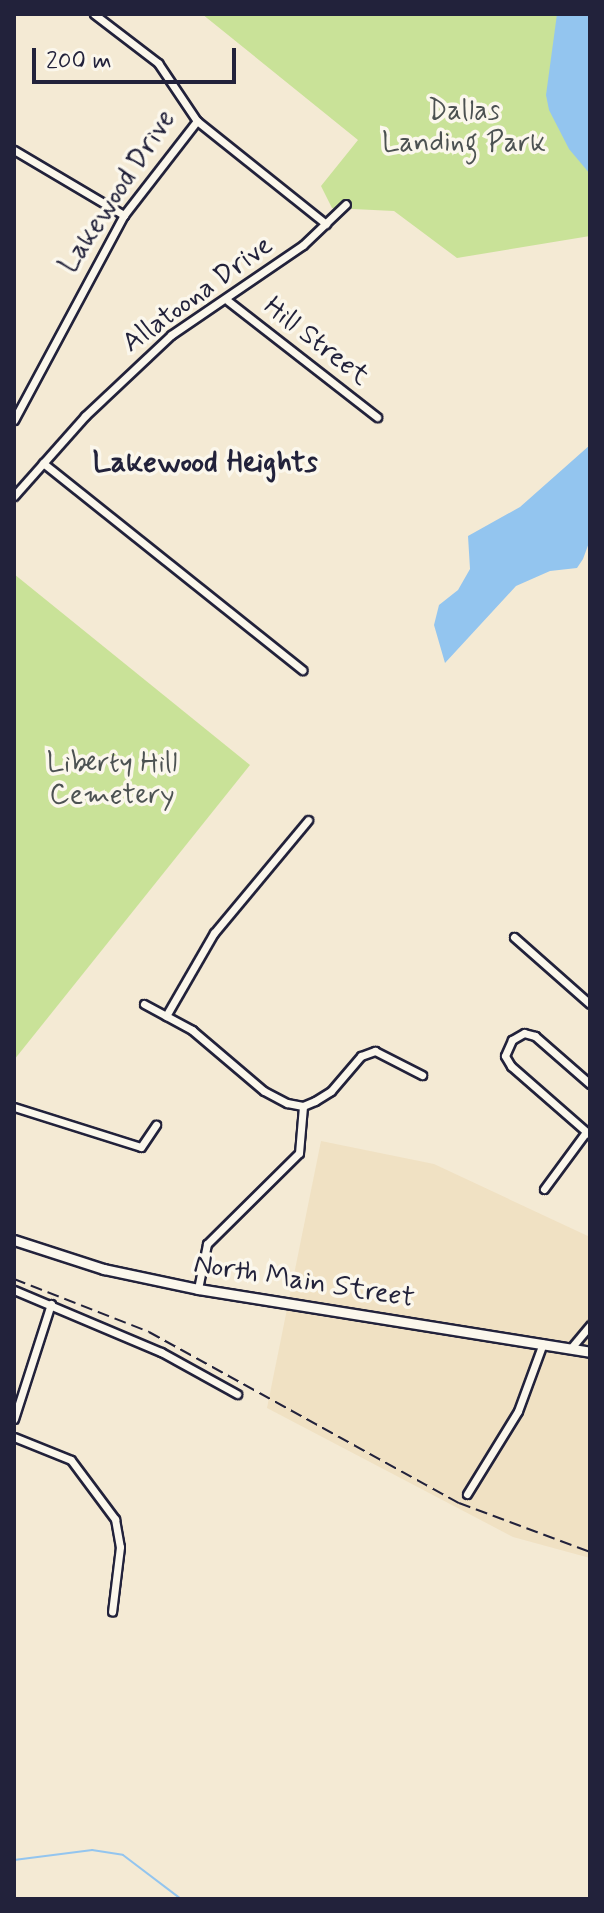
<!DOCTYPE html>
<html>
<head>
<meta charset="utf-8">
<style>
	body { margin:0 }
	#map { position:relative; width:604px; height:1913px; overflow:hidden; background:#f4ead4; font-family:Mynerve,sans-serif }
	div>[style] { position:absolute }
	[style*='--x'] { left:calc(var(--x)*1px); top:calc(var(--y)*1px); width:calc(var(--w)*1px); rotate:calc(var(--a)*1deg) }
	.built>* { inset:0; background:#f0e1c3 }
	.green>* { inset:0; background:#c9e298 }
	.water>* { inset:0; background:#93c5ef }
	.stream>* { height:2px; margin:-1px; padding:0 1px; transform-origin:1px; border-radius:1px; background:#93c5ef }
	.roads { filter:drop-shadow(2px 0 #22223b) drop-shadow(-2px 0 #22223b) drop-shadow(0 2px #22223b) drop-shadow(0 -2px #22223b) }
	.minor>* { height:7px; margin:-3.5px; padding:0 3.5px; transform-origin:3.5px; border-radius:3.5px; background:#fbf7ec }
	.major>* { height:9px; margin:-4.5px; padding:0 4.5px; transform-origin:4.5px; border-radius:4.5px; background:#fbf7ec }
	.rail>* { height:2px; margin-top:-1px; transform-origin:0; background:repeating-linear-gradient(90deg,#22223b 0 12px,transparent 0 18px) }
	span { translate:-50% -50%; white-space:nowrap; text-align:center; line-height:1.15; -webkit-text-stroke:7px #fbf7ec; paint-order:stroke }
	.park-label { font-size:28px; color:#4c5252 }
	.street-label { font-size:28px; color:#22223b }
	.neighbourhood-label { font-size:30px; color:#22223b; font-weight:700 }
	.frame { position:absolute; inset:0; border:16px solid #22223b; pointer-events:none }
	.scale { position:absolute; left:32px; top:48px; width:204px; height:36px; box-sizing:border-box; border:4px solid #22223b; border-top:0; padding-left:10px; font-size:24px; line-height:28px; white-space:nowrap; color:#22223b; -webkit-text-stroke:6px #fbf7ec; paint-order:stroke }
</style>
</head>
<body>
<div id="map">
	<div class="built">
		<i style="clip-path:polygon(321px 1141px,434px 1164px,590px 1237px,590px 1558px,513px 1537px,267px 1408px)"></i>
	</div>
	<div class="green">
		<i style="clip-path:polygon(202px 14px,558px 14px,590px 174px,590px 236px,457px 258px,394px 211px,332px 208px,321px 186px,358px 140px)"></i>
		<i style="clip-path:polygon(14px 574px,250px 765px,14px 1060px)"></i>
	</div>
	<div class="water">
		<i style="clip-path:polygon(557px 14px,590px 14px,590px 174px,569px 149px,549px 110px,546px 95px)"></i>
		<i style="clip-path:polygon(590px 445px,590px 540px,583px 559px,577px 568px,550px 571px,516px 586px,445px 663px,434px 625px,439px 605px,458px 590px,470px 569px,468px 536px,520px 507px)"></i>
	</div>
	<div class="stream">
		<i style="--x:14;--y:1860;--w:79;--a:-7.3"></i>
		<i style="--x:92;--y:1850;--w:31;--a:9"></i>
		<i style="--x:123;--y:1855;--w:73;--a:37.2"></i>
	</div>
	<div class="roads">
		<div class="minor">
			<i style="--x:94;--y:14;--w:81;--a:37.4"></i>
			<i style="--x:158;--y:63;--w:70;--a:56.1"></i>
			<i style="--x:197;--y:121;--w:165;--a:38.6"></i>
			<i style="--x:14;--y:150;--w:128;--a:30.6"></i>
			<i style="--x:228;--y:301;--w:189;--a:37.9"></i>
			<i style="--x:14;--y:420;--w:233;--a:-61.8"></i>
			<i style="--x:124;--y:215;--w:119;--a:-52.2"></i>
			<i style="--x:43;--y:463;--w:332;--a:38.6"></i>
			<i style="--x:14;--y:496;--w:107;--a:-48.4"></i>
			<i style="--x:85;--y:416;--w:118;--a:-43.3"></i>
			<i style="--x:171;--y:335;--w:160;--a:-34.3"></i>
			<i style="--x:303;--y:245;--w:59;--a:-43.6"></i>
			<i style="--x:514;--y:937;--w:101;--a:41.4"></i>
			<i style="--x:144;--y:1004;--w:55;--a:28.4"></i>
			<i style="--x:192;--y:1030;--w:94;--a:40.3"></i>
			<i style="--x:264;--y:1091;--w:26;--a:28"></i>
			<i style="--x:287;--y:1103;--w:16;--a:11"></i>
			<i style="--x:303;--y:1106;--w:13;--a:-23"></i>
			<i style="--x:315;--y:1101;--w:19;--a:-32"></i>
			<i style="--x:331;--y:1091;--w:46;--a:-49.4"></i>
			<i style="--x:361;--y:1056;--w:15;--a:-20"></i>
			<i style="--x:375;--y:1051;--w:53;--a:27.1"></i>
			<i style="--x:166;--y:1016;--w:96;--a:-60"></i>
			<i style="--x:214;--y:933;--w:147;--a:-50.2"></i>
			<i style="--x:590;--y:1084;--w:73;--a:-138.9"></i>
			<i style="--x:535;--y:1036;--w:11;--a:-165"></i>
			<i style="--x:524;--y:1033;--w:14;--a:150"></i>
			<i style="--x:512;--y:1040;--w:17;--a:114"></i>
			<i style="--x:505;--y:1056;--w:12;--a:59"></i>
			<i style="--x:511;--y:1066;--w:105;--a:41.1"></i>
			<i style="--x:14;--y:1107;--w:133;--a:17.5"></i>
			<i style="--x:141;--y:1147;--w:27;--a:-56"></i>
			<i style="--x:544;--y:1189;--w:71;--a:-53.6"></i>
			<i style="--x:198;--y:1289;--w:46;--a:-78.7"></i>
			<i style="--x:207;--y:1244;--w:129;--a:-44.7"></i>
			<i style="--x:299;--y:1153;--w:47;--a:-85.1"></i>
			<i style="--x:14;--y:1290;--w:160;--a:22.9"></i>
			<i style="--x:161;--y:1352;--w:87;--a:28.9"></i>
			<i style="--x:571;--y:1348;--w:30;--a:-50"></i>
			<i style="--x:14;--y:1419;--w:121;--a:-72.2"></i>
			<i style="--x:14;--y:1437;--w:61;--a:22"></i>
			<i style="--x:71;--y:1460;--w:74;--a:53.3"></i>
			<i style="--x:115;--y:1519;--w:28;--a:80"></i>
			<i style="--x:120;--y:1547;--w:65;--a:97"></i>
			<i style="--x:467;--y:1494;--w:97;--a:-58.4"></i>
			<i style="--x:518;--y:1411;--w:72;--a:-69.8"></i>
		</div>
		<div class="major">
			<i style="--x:14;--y:1240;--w:95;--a:17.9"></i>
			<i style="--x:104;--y:1269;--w:96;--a:12"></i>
			<i style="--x:198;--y:1289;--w:397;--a:9.1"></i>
		</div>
	</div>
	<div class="rail">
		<i style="--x:14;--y:1279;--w:145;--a:21.4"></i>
		<i style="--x:149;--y:1332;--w:354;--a:28.9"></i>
		<i style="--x:459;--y:1503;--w:140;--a:20.5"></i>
	</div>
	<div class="park-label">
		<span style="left:464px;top:128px">Dallas<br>Landing Park</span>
		<span style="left:112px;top:780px">Liberty Hill<br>Cemetery</span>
	</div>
	<div class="street-label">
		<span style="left:118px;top:192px;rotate:-57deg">Lakewood Drive</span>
		<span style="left:198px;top:295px;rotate:-36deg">Allatoona Drive</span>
		<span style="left:316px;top:342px;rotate:38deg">Hill Street</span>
		<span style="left:304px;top:1282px;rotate:9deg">North Main Street</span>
	</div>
	<div class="neighbourhood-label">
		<span style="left:205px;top:463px">Lakewood Heights</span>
	</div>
	<div class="frame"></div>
	<div class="scale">200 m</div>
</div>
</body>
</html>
